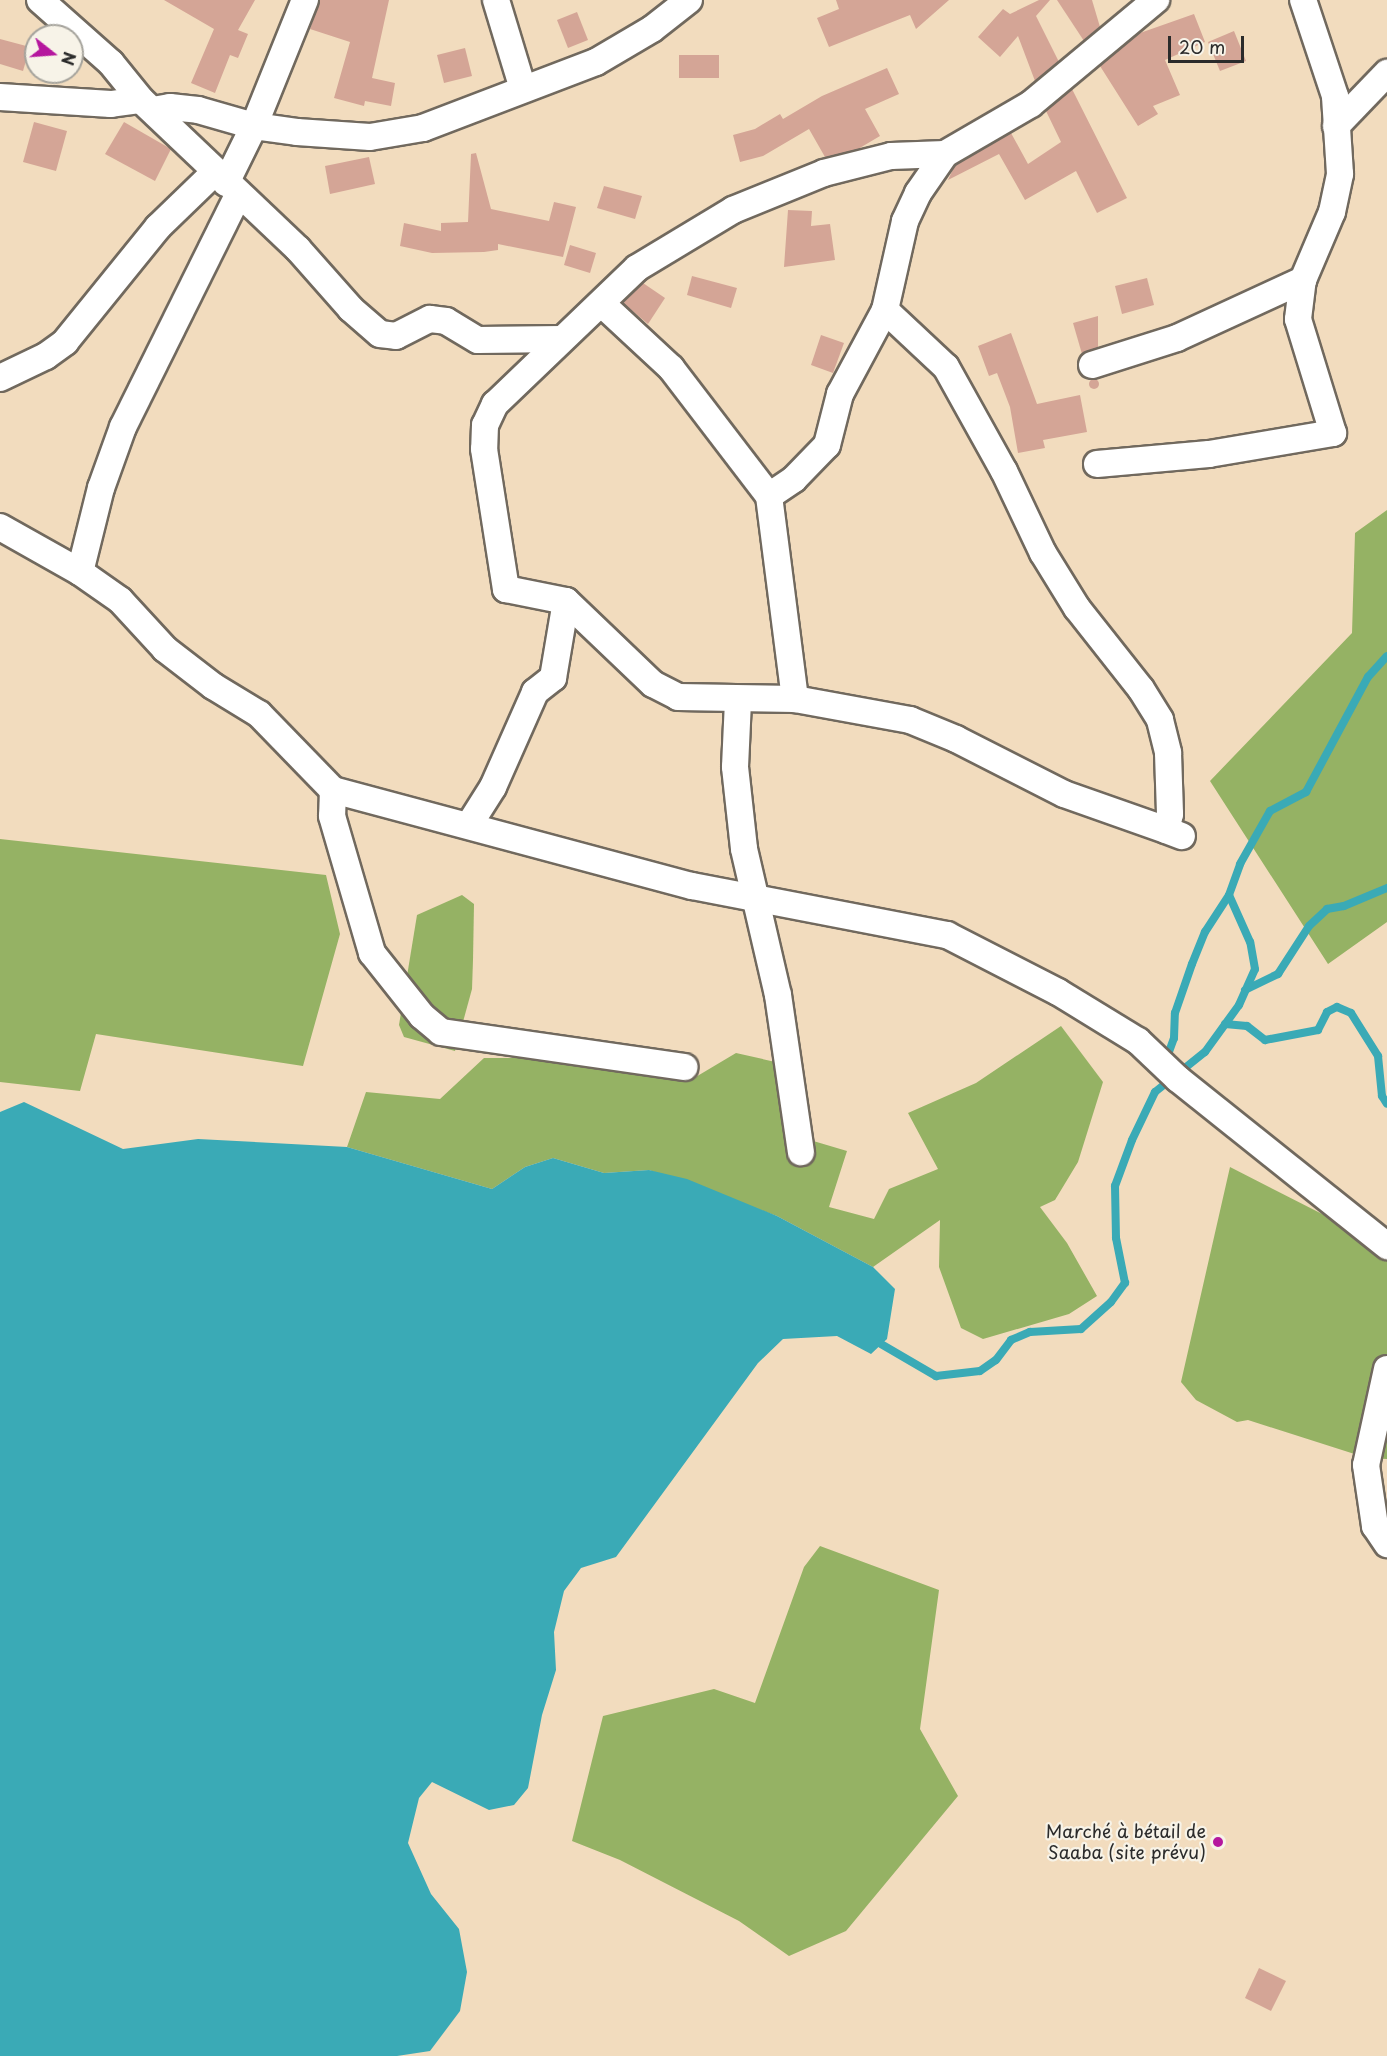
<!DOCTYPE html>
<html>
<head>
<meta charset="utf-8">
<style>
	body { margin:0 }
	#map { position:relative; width:1387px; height:2056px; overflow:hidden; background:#f2dcbe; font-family:"Playpen Sans",sans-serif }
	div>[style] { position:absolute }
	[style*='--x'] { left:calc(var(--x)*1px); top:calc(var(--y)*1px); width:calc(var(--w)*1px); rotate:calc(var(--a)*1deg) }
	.forest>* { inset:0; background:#95b264 }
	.water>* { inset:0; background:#3aaab6 }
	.stream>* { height:8px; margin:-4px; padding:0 4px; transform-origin:4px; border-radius:4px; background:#3aaab6 }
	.building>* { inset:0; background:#d4a596 }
	.round { border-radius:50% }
	.roads { filter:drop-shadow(2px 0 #71695e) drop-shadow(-2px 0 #71695e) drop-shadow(0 2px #71695e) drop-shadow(0 -2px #71695e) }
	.minor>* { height:26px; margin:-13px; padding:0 13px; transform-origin:13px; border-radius:13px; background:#fff }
	.dots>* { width:16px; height:16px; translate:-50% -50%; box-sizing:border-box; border:3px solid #f7f3e8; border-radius:50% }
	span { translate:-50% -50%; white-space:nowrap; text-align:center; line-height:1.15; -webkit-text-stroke:4.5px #f7f3e8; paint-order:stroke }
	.poi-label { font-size:18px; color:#2b2b2b }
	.right { translate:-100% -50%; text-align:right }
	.north { position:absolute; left:24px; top:24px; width:60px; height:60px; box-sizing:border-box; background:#f7f3e8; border:2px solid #a5a39c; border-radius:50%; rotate:107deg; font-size:16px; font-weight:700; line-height:24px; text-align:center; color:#2b2b2b }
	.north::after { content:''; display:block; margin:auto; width:21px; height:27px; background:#b5179e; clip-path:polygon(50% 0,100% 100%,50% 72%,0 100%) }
	.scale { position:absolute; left:1168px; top:36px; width:76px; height:27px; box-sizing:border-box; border:3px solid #2b2b2b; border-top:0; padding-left:8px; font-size:18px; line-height:21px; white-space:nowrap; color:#2b2b2b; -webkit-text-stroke:4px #f7f3e8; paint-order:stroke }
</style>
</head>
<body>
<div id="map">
	<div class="forest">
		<i style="clip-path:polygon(1387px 510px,1387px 922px,1328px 964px,1210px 781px,1352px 633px,1355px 533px)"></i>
		<i style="clip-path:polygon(0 839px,326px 875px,340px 934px,303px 1066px,96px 1034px,80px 1091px,0 1082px)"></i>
		<i style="clip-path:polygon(462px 895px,474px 904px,473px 960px,472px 989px,455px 1051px,404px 1037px,399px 1025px,417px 915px)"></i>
		<i style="clip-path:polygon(1061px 1026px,1103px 1082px,1078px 1162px,1055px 1200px,1040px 1207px,1067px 1243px,1097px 1296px,1069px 1314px,983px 1339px,961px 1328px,939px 1267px,940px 1220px,873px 1267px,777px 1216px,649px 1170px,604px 1173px,553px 1158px,525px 1167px,492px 1189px,347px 1147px,366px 1092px,440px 1099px,484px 1058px,597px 1058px,689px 1081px,736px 1053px,802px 1068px,783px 1132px,847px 1151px,829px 1207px,874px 1219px,889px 1189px,938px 1169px,908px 1113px,976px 1083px)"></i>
		<i style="clip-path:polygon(1230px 1167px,1387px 1247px,1387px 1459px,1367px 1458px,1248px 1420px,1237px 1422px,1196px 1400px,1181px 1382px)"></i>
		<i style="clip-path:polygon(820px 1546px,939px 1590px,920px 1729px,958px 1796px,846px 1931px,789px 1956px,739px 1921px,620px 1860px,572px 1841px,603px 1716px,714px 1689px,755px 1703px,804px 1567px)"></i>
	</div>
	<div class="water">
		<i style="clip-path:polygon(24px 1102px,123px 1149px,198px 1139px,347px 1147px,492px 1189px,525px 1167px,553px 1158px,604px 1173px,649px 1170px,687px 1179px,777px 1216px,873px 1267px,895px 1289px,887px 1339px,871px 1354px,837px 1336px,783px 1339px,758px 1363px,616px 1557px,581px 1568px,564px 1591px,554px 1632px,556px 1670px,542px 1715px,528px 1788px,514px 1805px,489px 1810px,432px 1782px,419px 1798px,408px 1843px,431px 1894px,459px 1929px,467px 1972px,460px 2011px,430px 2051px,397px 2056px,0 2056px,0 1112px)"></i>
	</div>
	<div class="stream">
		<i style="--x:1245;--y:990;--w:37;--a:-26"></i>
		<i style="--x:1278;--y:974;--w:57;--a:-57.1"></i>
		<i style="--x:1309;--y:926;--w:25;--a:-43"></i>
		<i style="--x:1327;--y:909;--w:17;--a:-10"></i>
		<i style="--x:1344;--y:906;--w:47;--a:-22.7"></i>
		<i style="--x:1225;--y:1024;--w:22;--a:5"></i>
		<i style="--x:1247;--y:1026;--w:23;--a:38"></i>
		<i style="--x:1265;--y:1040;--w:54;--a:-10.7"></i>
		<i style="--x:1318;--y:1030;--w:20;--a:-63"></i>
		<i style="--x:1327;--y:1012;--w:11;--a:-27"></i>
		<i style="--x:1337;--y:1007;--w:15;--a:23"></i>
		<i style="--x:1351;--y:1013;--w:51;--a:57.9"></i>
		<i style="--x:1378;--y:1056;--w:40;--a:84.3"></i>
		<i style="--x:1382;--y:1096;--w:9;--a:58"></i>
		<i style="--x:1166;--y:1060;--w:23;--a:-70"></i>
		<i style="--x:1174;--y:1038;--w:25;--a:-88"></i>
		<i style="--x:1175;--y:1013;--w:52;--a:-70.9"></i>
		<i style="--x:1192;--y:964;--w:35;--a:-68"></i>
		<i style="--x:1205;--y:932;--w:44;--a:-57"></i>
		<i style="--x:1229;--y:895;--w:33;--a:-70"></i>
		<i style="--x:1240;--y:864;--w:61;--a:-60.5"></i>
		<i style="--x:1270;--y:811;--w:41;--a:-27.8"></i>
		<i style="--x:1306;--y:792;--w:131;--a:-61.7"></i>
		<i style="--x:1368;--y:677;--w:28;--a:-48"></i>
		<i style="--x:881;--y:1344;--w:64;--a:30.2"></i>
		<i style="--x:936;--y:1376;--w:44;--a:-6.5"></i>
		<i style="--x:980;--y:1371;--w:19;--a:-35"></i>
		<i style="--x:996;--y:1360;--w:25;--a:-53"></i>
		<i style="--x:1011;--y:1340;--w:21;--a:-23"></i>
		<i style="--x:1030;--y:1332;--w:51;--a:-3.4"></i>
		<i style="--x:1081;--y:1329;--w:40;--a:-42"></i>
		<i style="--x:1111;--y:1302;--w:24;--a:-54"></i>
		<i style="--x:1125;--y:1283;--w:46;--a:-101.3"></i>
		<i style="--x:1116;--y:1238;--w:52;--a:-91.1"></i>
		<i style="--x:1115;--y:1186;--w:49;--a:-69.7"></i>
		<i style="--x:1132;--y:1140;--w:53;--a:-64.4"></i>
		<i style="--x:1155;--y:1092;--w:64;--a:-38.7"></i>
		<i style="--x:1205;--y:1052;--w:58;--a:-54.1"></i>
		<i style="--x:1239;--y:1005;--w:39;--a:-66"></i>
		<i style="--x:1255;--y:969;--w:27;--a:-100"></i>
		<i style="--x:1250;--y:942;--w:51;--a:-114.1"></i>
	</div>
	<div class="building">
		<i style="clip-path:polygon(164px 0,255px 0,238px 30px,248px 34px,238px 58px,230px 55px,215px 93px,191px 83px,214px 29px)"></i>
		<i style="clip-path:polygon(320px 0,389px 0,372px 78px,395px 83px,391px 106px,365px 101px,364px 106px,334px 98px,350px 42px,310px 29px)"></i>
		<i style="clip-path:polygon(836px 0,949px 0,916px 29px,910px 15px,829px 47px,817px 18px,839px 9px)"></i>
		<i style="clip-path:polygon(1039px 0,1050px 0,1036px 16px,1059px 62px,1035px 81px,1018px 36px,1000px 57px,978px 37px,1003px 9px,1010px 14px)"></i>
		<i style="clip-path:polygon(1057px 0,1092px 0,1100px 27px,1084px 41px)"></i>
		<i style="clip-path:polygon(577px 12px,588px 40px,568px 48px,557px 20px)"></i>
		<i style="clip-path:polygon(1194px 14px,1205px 42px,1165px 60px,1180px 95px,1153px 106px,1158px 114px,1138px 126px,1100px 66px,1140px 33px)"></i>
		<i style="clip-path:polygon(1234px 31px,1246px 61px,1220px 71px,1208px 42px)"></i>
		<i style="clip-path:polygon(0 39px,30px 47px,23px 71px,0 64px)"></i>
		<i style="clip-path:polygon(465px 48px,472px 76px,444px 83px,437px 55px)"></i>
		<i style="clip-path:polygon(679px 55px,719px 55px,719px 78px,679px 78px)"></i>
		<i style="clip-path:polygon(887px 68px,899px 94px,865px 109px,880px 136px,858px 149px,825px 157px,809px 129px,763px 156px,740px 162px,733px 135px,755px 129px,780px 114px,783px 119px,822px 96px)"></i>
		<i style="clip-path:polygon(1072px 89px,1127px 198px,1097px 213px,1076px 171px,1025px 200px,999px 154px,948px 180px,955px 165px,1011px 133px,1028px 164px,1061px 142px,1046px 111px)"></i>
		<i style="clip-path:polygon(34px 122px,67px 131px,56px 171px,23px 162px)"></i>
		<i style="clip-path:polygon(124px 122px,171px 149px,155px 181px,105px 154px)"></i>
		<i style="clip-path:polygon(476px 153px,491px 209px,549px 221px,554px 202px,576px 207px,563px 257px,498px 244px,498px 250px,484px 252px,432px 253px,400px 246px,404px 223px,441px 231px,441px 223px,468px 222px,471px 154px)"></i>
		<i style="clip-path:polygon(369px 157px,375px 184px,330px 194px,325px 166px)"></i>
		<i style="clip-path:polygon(604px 186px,642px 196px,635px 219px,597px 208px)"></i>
		<i style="clip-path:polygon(788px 210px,812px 211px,811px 226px,830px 224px,835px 260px,784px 267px)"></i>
		<i style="clip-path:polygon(570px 245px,596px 253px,590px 273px,564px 265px)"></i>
		<i style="clip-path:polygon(692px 276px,737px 288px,731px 308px,687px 295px)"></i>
		<i style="clip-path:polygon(1147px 278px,1154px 305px,1122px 314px,1115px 286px)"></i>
		<i style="clip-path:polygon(643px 283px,665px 298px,648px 324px,623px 303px)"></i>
		<i style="clip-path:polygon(1098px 316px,1098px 347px,1082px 354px,1073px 323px)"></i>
		<i style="clip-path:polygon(1011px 333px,1037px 404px,1080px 395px,1087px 432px,1043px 440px,1045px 448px,1018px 453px,1010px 407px,997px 373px,989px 376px,978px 346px)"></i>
		<i style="clip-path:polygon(821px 335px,844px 343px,833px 373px,811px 365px)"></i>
		<i class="round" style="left:1089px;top:379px;width:10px;height:10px"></i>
		<i style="clip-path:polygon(1259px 1968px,1286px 1981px,1271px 2011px,1245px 1998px)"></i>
	</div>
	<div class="roads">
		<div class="minor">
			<i style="--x:40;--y:0;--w:95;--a:41.6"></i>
			<i style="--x:111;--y:63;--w:48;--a:51"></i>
			<i style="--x:141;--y:100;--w:216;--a:43.5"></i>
			<i style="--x:298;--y:249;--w:80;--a:48.5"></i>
			<i style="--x:351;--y:309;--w:38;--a:41"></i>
			<i style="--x:380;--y:334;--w:16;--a:7"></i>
			<i style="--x:396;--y:336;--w:38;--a:-27"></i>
			<i style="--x:430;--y:319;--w:16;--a:7"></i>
			<i style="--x:446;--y:321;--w:37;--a:31"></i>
			<i style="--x:478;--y:340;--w:84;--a:-0.7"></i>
			<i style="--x:496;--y:0;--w:93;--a:73.1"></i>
			<i style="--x:0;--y:97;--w:111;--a:3.6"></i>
			<i style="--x:111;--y:104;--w:30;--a:-8"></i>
			<i style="--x:153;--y:110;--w:17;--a:-10"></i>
			<i style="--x:170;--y:107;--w:28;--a:6"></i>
			<i style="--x:198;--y:110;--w:58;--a:15.9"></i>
			<i style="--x:254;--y:126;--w:43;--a:7.9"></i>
			<i style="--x:297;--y:132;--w:73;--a:3.9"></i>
			<i style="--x:370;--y:137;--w:54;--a:-9.6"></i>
			<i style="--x:423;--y:128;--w:185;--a:-20.9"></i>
			<i style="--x:596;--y:62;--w:65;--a:-30.5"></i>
			<i style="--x:652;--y:29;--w:47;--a:-38.1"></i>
			<i style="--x:1336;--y:126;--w:74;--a:-46.1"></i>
			<i style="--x:945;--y:154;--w:54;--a:177.9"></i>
			<i style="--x:891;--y:156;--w:69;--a:165.8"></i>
			<i style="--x:824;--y:173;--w:98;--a:157.9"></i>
			<i style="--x:733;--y:210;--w:112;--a:148.9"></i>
			<i style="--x:637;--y:268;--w:197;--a:136.2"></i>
			<i style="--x:495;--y:404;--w:23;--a:115"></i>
			<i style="--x:485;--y:425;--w:24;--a:92"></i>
			<i style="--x:484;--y:449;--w:142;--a:81.1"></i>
			<i style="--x:506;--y:589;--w:61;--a:11.3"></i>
			<i style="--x:566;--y:601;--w:120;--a:43.7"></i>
			<i style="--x:653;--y:684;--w:28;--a:27"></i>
			<i style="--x:678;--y:697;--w:117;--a:1"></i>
			<i style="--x:795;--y:699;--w:117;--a:10.3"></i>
			<i style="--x:910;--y:720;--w:50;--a:22.4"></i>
			<i style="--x:956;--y:739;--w:121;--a:27"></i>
			<i style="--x:1064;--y:794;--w:108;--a:19.4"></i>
			<i style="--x:226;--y:183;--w:64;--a:-63.8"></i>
			<i style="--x:254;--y:126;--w:136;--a:-68"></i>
			<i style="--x:601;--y:303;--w:96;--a:42.9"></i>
			<i style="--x:671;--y:368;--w:161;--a:52.6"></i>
			<i style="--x:769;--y:496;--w:205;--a:82.7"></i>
			<i style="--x:885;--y:310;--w:83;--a:43.1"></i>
			<i style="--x:946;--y:367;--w:119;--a:60.9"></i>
			<i style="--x:1004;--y:471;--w:91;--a:64.6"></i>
			<i style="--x:1043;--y:553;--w:65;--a:58.3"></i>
			<i style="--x:1077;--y:608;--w:103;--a:51.7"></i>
			<i style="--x:1141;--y:689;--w:36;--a:58"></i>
			<i style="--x:1160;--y:720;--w:34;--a:76"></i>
			<i style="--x:1168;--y:753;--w:61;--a:88.1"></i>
			<i style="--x:1170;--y:814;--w:16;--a:104"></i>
			<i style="--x:1166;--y:830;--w:17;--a:21"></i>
			<i style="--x:1092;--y:365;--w:89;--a:-17.6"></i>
			<i style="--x:1177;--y:338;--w:139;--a:-24.7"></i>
			<i style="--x:0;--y:378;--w:51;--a:-25.6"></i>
			<i style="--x:46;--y:356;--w:24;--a:-36"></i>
			<i style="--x:65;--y:342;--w:148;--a:-51"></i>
			<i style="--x:158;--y:227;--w:79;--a:-44"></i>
			<i style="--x:1097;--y:464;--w:112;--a:-5.1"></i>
			<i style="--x:1209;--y:454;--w:126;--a:-9.6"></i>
			<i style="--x:1333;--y:433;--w:119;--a:-107.1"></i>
			<i style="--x:1298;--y:319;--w:39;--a:-83"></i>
			<i style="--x:1303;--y:280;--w:74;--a:-66.9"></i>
			<i style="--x:1332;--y:212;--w:39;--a:-78"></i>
			<i style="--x:1340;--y:174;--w:78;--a:-93.7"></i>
			<i style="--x:1335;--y:96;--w:101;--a:-108.4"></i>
			<i style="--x:769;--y:496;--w:30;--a:-34"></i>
			<i style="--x:794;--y:479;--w:47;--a:-45.9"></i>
			<i style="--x:827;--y:445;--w:53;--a:-75.7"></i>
			<i style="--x:840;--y:394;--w:95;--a:-61.8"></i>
			<i style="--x:885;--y:310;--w:91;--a:-77.3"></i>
			<i style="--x:905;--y:221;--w:31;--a:-65"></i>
			<i style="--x:918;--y:193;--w:47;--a:-55.3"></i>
			<i style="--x:945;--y:154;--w:99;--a:-30.2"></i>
			<i style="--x:1031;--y:104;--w:163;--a:-39.8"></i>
			<i style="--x:0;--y:527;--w:92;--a:29.4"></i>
			<i style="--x:80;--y:572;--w:49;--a:35"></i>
			<i style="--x:120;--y:600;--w:67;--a:47.4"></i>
			<i style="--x:165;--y:649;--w:61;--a:37.6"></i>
			<i style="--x:213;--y:686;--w:54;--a:31.3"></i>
			<i style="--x:259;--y:714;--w:106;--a:45.8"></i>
			<i style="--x:333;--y:790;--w:372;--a:15"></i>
			<i style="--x:692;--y:886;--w:260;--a:10.9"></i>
			<i style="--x:947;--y:935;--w:125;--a:27.2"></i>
			<i style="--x:1058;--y:992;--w:94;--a:31.5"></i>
			<i style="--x:1138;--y:1041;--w:55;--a:43.5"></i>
			<i style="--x:1178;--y:1079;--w:268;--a:38.6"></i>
			<i style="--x:80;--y:572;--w:87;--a:-76"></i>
			<i style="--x:101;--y:488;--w:65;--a:-70.2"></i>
			<i style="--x:123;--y:427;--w:259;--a:-63.6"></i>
			<i style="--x:738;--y:701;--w:66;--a:92.6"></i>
			<i style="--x:735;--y:767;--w:82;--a:83.7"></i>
			<i style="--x:744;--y:849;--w:150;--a:76.9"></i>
			<i style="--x:778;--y:995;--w:159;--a:81.7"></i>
			<i style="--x:333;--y:790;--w:26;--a:92"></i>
			<i style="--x:332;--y:816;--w:143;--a:73.7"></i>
			<i style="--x:372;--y:953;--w:80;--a:51.6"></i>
			<i style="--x:422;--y:1016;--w:25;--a:40"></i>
			<i style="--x:441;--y:1032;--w:246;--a:8.2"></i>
			<i style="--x:469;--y:825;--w:45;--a:-57.7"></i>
			<i style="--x:493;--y:787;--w:104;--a:-66.1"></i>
			<i style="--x:535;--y:692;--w:23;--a:-38"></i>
			<i style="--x:553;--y:678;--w:78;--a:-80.4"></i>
			<i style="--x:1387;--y:1369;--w:98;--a:102.3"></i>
			<i style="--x:1366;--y:1465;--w:62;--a:81.6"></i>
			<i style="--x:1375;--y:1526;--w:22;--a:56"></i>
		</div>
	</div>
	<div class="dots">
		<i style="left:1218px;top:1842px;background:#b5179e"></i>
	</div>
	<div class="poi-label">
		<span class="right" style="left:1206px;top:1842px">Marché à bétail de<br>Saaba (site prévu)</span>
	</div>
	<div class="north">N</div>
	<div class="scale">20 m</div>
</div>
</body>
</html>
